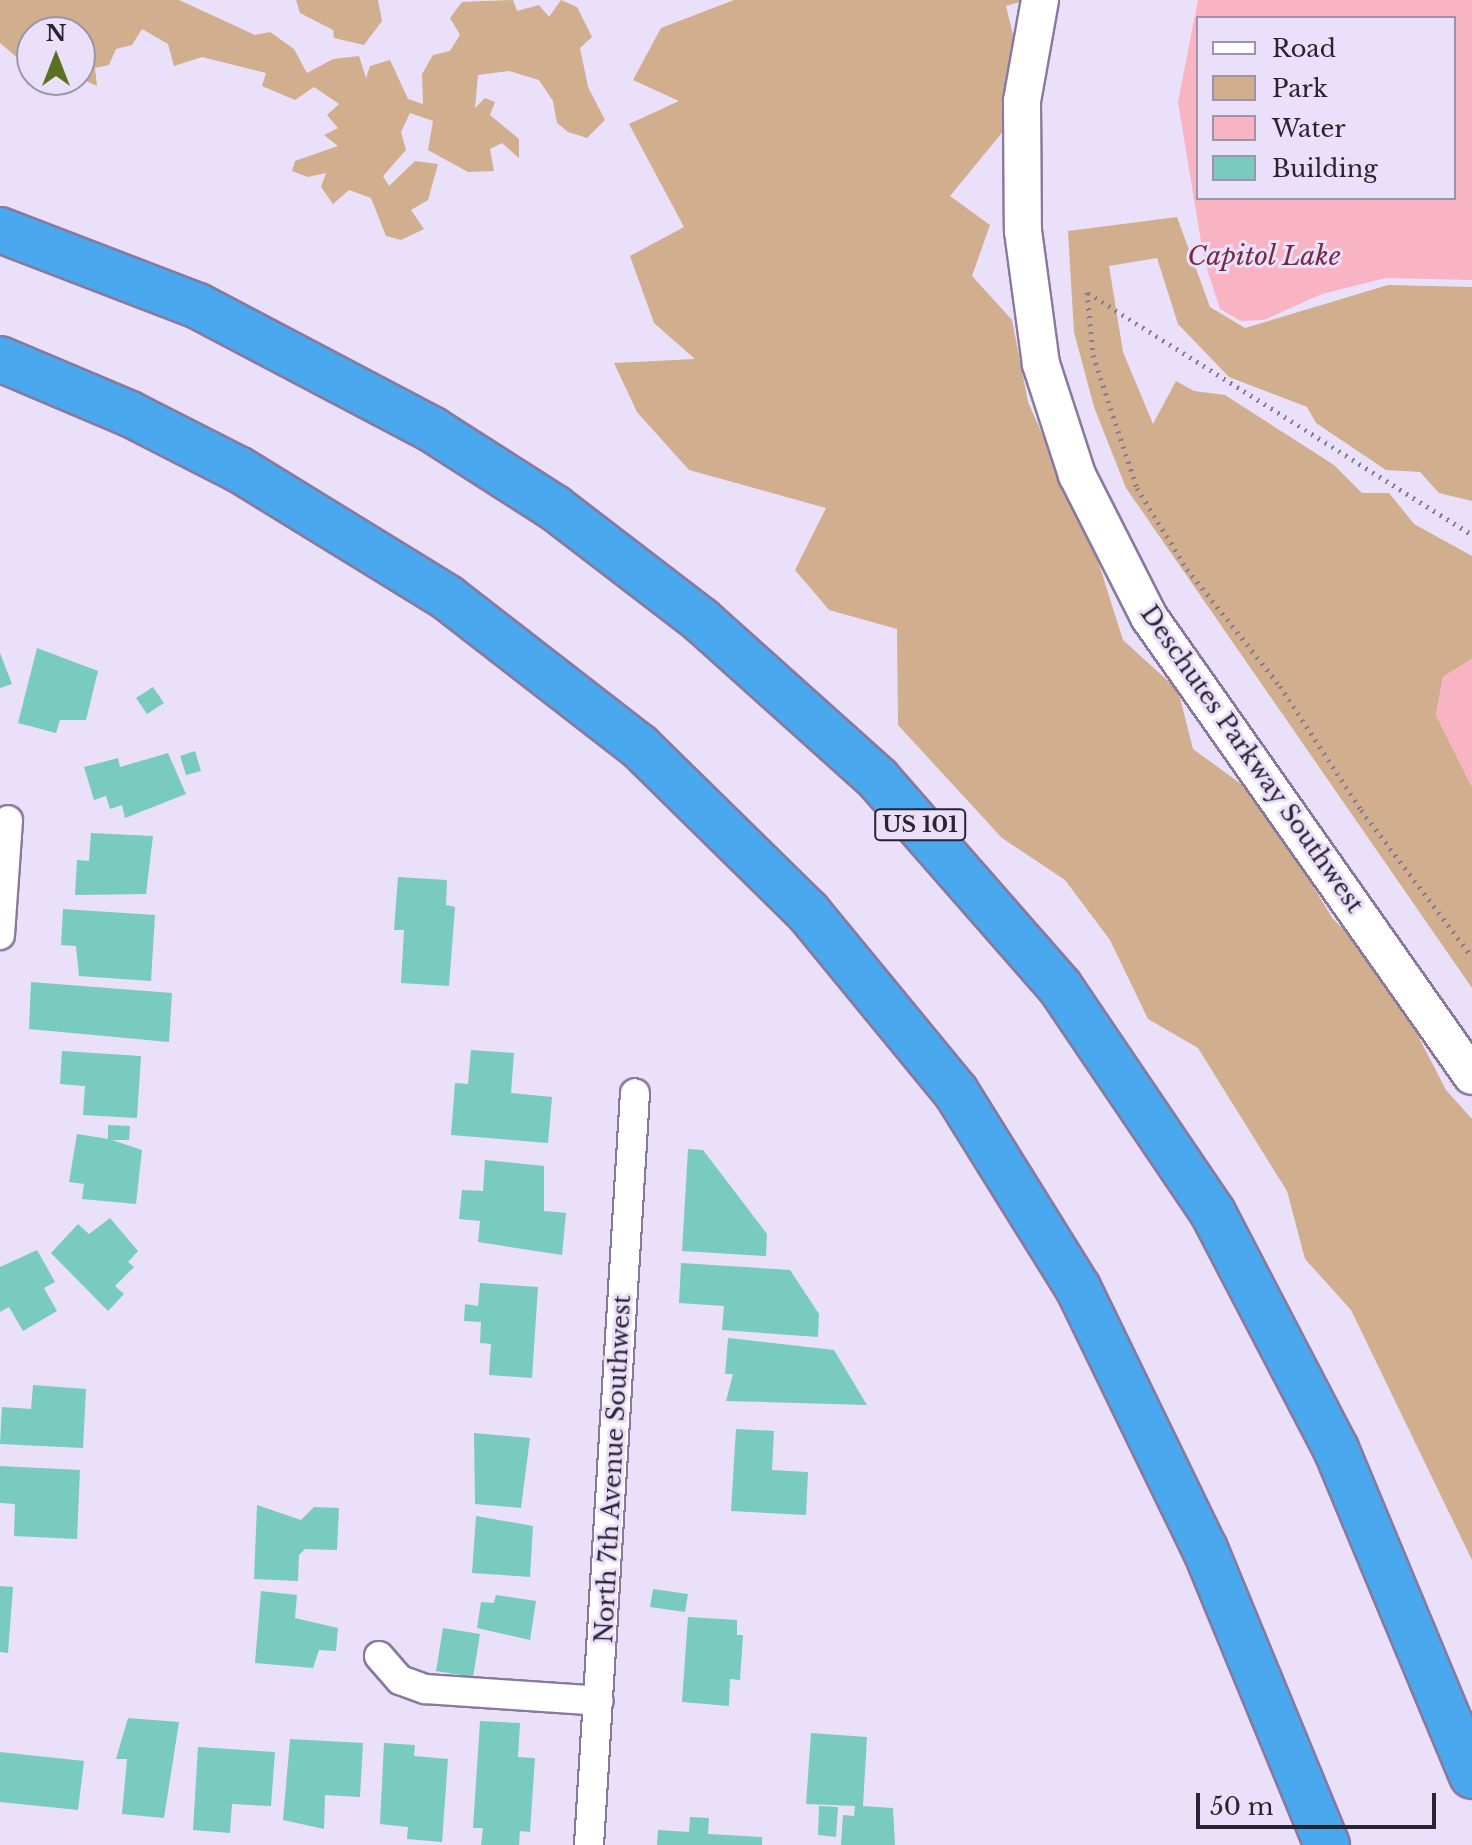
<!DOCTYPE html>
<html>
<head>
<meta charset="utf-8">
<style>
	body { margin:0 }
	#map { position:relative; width:1472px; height:1845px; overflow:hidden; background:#eae0f9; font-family:"Libre Baskerville",serif }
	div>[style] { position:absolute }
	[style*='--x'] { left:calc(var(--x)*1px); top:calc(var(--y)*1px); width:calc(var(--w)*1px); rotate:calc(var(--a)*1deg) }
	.green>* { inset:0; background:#d0ae8e }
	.water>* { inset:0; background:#f9b4c4 }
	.building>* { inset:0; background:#79cbbf }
	.path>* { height:5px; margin-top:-2.5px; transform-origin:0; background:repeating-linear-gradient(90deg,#867d92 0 2px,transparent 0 8px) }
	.roads { filter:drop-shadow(2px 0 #89799f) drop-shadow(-2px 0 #89799f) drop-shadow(0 2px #89799f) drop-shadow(0 -2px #89799f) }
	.minor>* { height:28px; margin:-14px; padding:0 14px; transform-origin:14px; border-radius:14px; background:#fff }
	.tertiary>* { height:36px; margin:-18px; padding:0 18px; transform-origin:18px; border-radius:18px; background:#fff }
	.motorway>* { height:44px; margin:-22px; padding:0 22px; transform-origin:22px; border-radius:22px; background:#49a8ee }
	span { translate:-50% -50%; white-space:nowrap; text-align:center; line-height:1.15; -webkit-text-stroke:6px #eae0f9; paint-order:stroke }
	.shield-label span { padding:2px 6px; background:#eae0f9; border:2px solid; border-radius:6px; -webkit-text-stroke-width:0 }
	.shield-label { font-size:22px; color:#2a2333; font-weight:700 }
	.street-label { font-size:24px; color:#2a2333 }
	.water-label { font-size:26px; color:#772842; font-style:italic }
	.legend { position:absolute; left:1196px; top:16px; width:260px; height:184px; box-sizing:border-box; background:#eae0f9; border:2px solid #9d94aa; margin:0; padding:10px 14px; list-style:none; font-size:24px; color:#2a2333 }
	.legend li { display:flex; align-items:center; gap:16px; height:40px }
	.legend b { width:40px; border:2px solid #9d94aa }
	.north { position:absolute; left:16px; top:16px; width:80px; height:80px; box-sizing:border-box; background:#eae0f9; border:2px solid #9d94aa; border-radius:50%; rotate:0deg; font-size:22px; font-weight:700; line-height:32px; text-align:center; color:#2a2333 }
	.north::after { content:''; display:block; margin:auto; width:28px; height:36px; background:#5a7121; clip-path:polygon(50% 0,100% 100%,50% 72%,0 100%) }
	.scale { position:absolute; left:1196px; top:1793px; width:240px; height:36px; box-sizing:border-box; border:4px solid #2a2333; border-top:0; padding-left:10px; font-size:24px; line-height:28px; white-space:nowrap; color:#2a2333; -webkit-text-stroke:6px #eae0f9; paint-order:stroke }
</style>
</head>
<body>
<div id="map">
	<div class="green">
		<i style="clip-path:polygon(0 0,179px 0,255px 35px,270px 32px,294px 49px,307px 73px,333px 59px,359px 56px,366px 78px,370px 66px,390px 60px,408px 99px,423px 104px,422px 74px,433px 55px,450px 51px,460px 35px,450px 18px,462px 2px,513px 0,517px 11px,539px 5px,549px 17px,561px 0,577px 7px,592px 37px,580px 48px,588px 87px,605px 120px,587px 138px,568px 132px,557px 123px,553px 101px,539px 80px,509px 71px,478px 75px,475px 108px,485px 98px,495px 102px,490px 115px,519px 139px,519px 158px,502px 143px,490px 149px,494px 171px,468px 172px,428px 150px,433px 121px,410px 113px,401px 132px,406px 150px,383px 176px,389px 186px,415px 161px,438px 164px,428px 200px,411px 210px,424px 229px,401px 240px,386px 236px,371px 198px,349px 190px,333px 204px,321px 187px,326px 173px,308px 177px,292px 171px,295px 161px,338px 146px,324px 135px,338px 128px,327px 115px,339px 104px,314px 87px,295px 100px,262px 86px,266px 73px,202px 57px,174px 66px,168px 44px,142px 29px,132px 45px,116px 49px,109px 65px,95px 68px,97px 86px,80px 78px,80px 32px,32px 32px,32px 70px,0 43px)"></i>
		<i style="clip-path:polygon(296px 0,378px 0,382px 21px,364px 45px,334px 38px,333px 30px,300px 13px)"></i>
		<i style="clip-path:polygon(734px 0,1027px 0,1006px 6px,1029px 100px,950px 196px,990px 225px,972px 276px,1012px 320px,1028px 402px,1098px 561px,1123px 640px,1178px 690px,1193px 749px,1241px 784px,1286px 842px,1333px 919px,1383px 968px,1446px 1090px,1472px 1119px,1472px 1560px,1351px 1310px,1305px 1259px,1287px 1191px,1198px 1048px,1148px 1019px,1110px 940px,1065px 880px,1002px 838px,898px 725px,897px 629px,829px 610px,795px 570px,826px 508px,689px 470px,637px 412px,614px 363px,695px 359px,654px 323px,630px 256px,684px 227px,629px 124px,679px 101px,633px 80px,661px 28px)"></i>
		<i style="clip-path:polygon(1177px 217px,1210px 307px,1245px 328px,1388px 285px,1472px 287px,1472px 501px,1439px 493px,1420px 472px,1386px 470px,1316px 423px,1307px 407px,1229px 377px,1178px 324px,1157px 258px,1109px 266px,1123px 352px,1153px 424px,1176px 381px,1194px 391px,1225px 395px,1334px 465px,1362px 493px,1389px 493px,1414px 524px,1472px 556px,1472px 659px,1443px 677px,1436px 715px,1472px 787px,1472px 988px,1126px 488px,1094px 407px,1074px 332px,1068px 231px)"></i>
	</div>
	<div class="water">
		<i style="clip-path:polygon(evenodd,1198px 0,1472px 0,1472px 280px,1386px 278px,1322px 294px,1264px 320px,1241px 321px,1220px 309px,1204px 260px,1178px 102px,1198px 0,1198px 18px,1454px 18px,1454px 198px,1198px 198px,1198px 18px)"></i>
		<i style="clip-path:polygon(1472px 659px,1472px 787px,1436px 715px,1443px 677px)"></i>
	</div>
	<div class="building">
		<i style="clip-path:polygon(37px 648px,98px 671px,86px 720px,60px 720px,56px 733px,18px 723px)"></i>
		<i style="clip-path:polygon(0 653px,12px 684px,0 688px)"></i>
		<i style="clip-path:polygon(153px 687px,164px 703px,147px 714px,136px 698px)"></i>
		<i style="clip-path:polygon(195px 751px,201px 771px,186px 775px,180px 756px)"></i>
		<i style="clip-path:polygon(168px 753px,186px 794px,125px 818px,122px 805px,110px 809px,106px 796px,94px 800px,84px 767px,118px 758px,120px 767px)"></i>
		<i style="clip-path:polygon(91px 833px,153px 836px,146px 894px,75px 895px,77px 860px,89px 861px)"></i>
		<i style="clip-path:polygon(398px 877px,447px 880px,446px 905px,455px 907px,449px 986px,401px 983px,404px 930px,394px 930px)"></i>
		<i style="clip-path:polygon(63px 909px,155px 915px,151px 981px,79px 976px,76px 946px,61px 945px)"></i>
		<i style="clip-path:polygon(31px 982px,172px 993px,169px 1042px,29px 1029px)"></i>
		<i style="clip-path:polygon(471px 1050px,514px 1053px,511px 1093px,552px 1097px,548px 1143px,451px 1135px,455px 1083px,468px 1084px)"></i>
		<i style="clip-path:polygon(62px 1051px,141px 1056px,137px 1118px,83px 1115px,85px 1086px,60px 1084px)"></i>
		<i style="clip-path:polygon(108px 1125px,130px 1126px,129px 1140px,112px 1140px,142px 1150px,136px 1204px,82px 1199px,84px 1184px,69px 1182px,77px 1134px,108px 1139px)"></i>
		<i style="clip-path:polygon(688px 1149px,703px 1150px,767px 1234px,766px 1256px,682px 1251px)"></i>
		<i style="clip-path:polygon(485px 1160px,544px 1166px,544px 1211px,566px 1213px,562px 1255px,478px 1242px,480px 1221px,459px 1219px,462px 1190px,483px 1191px)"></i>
		<i style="clip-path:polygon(110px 1218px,138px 1251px,128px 1262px,134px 1267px,115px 1286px,124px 1294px,108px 1311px,51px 1253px,78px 1224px,89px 1234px)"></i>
		<i style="clip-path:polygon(37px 1250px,55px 1282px,44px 1288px,57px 1311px,23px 1331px,9px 1307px,0 1312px,0 1267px)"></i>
		<i style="clip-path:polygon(681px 1263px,790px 1270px,819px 1314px,818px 1337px,722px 1330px,724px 1306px,679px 1303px)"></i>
		<i style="clip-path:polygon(480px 1283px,538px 1287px,532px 1378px,489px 1375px,491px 1344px,480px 1343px,481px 1322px,464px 1321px,465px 1304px,478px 1306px)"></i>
		<i style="clip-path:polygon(728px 1338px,834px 1350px,867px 1405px,726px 1401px,733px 1374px,725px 1374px)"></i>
		<i style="clip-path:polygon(33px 1385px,86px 1389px,83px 1448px,0 1444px,2px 1407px,31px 1409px)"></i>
		<i style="clip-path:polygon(736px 1429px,774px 1431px,772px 1470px,808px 1472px,806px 1515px,731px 1511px)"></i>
		<i style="clip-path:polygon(474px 1433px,530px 1438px,521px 1508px,475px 1504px)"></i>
		<i style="clip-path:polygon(0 1466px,80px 1470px,77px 1539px,14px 1536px,15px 1504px,0 1503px)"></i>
		<i style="clip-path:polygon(257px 1505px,301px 1520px,314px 1507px,339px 1508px,337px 1550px,305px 1549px,299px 1555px,298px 1581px,254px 1579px)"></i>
		<i style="clip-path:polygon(476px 1516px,533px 1526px,530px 1577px,472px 1573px)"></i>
		<i style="clip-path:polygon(0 1586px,13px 1587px,8px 1653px,0 1652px)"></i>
		<i style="clip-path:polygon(653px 1589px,688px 1594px,685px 1612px,650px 1607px)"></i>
		<i style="clip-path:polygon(261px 1591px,297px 1595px,295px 1618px,338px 1628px,336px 1651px,319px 1650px,313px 1668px,255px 1663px)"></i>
		<i style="clip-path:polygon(496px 1595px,536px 1601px,530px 1640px,477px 1628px,481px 1602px,494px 1603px)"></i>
		<i style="clip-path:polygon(688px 1617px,737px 1620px,737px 1635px,743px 1635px,740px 1680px,730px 1679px,729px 1706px,682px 1702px)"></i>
		<i style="clip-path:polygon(443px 1628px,480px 1634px,473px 1677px,436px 1671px)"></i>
		<i style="clip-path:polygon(128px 1718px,179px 1722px,164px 1818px,122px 1814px,127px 1759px,116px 1759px)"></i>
		<i style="clip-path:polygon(480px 1721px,520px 1723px,518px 1757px,535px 1758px,530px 1832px,520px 1831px,519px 1845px,481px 1845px,483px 1828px,473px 1828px)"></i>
		<i style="clip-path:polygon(811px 1733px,867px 1737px,863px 1806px,893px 1808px,895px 1845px,841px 1845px,843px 1815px,854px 1816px,855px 1806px,806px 1804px)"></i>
		<i style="clip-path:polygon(290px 1739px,363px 1743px,360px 1797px,325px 1795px,324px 1829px,283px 1820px)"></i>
		<i style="clip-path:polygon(384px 1743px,415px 1745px,414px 1756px,448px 1759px,442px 1842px,407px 1839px,408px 1827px,380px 1824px)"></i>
		<i style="clip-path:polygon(198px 1747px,275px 1752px,271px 1806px,232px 1804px,230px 1833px,193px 1830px)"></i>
		<i style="clip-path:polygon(0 1752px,84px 1761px,78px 1810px,0 1802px)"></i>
		<i style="clip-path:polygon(819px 1806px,838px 1807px,836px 1837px,818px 1835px)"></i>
		<i style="clip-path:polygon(690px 1817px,709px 1818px,708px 1834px,762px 1837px,762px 1845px,657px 1845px,658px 1830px,689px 1832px)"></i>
	</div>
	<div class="path">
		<i style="--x:1087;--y:292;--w:63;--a:84.6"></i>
		<i style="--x:1093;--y:355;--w:140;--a:71.7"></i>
		<i style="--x:1137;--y:488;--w:95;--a:58.3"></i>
		<i style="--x:1187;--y:569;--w:149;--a:51.5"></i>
		<i style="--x:1280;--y:686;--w:148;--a:56.8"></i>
		<i style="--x:1361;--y:810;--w:184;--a:52.9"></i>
		<i style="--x:1088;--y:293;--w:454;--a:32.2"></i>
	</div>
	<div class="roads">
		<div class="minor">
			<i style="--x:0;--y:935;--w:115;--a:-86"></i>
			<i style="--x:379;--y:1656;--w:32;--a:49"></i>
			<i style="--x:400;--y:1680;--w:27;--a:20"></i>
			<i style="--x:425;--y:1689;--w:174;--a:3.9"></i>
			<i style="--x:589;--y:1845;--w:753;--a:-86.5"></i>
		</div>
		<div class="tertiary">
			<i style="--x:1040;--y:0;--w:103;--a:100.1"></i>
			<i style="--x:1022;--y:101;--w:130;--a:89.6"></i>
			<i style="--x:1023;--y:231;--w:134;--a:82.3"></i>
			<i style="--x:1041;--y:364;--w:117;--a:72"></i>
			<i style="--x:1077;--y:475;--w:159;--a:63.1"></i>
			<i style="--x:1149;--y:617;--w:561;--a:54.87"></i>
		</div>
		<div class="motorway">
			<i style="--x:0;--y:230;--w:212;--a:21"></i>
			<i style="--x:198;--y:306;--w:266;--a:27.8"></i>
			<i style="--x:433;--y:430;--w:145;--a:32.6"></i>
			<i style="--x:555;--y:508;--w:184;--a:37.5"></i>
			<i style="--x:701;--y:620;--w:238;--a:41.9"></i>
			<i style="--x:878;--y:779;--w:276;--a:48.8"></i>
			<i style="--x:1060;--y:987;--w:273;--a:55.9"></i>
			<i style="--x:1213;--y:1213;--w:266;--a:62.5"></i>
			<i style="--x:1336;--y:1449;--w:354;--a:67.4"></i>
			<i style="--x:0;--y:359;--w:141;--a:22.9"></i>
			<i style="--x:130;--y:414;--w:123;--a:27"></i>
			<i style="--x:240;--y:470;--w:244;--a:31.6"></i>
			<i style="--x:448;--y:598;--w:242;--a:37.8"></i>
			<i style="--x:639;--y:746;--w:237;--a:44.5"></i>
			<i style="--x:808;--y:912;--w:233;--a:50.6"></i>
			<i style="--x:956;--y:1092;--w:231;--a:58.1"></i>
			<i style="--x:1078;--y:1288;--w:290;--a:64.1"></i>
			<i style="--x:1205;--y:1549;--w:320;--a:67.6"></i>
		</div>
	</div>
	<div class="shield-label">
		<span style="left:920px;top:825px">US 101</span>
	</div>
	<div class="street-label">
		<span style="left:1252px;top:759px;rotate:55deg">Deschutes Parkway Southwest</span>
		<span style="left:613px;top:1469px;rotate:-87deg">North 7th Avenue Southwest</span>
	</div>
	<div class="water-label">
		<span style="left:1264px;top:257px">Capitol Lake</span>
	</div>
	<ul class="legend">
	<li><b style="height:10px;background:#fff"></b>Road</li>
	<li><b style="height:22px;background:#d0ae8e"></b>Park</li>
	<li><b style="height:22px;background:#f9b4c4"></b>Water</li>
	<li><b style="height:22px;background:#79cbbf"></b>Building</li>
	</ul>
	<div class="north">N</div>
	<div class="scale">50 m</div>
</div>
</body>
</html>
